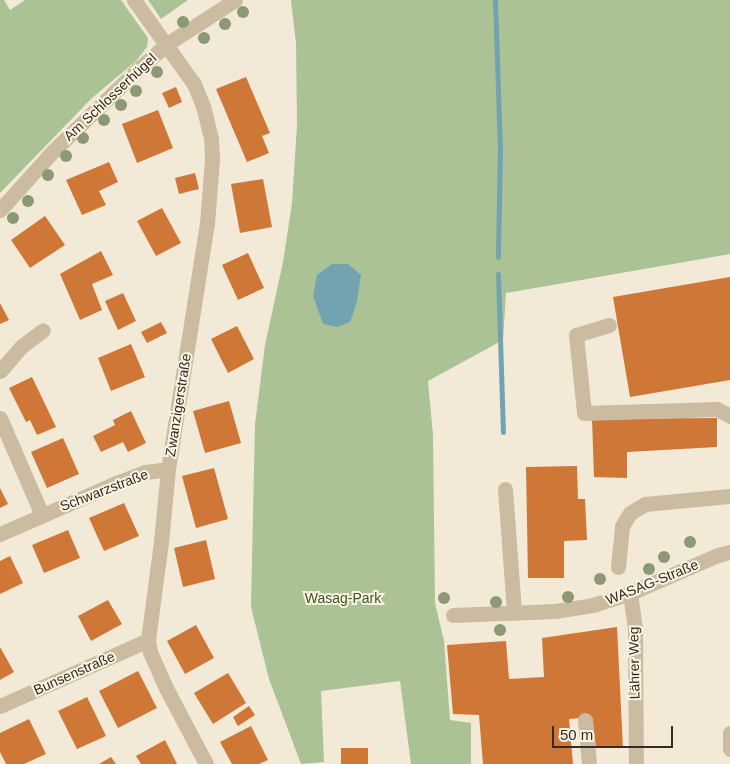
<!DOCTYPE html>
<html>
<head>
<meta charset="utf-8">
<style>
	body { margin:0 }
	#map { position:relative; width:730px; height:764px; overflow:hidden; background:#f2ead6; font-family:Helvetica,sans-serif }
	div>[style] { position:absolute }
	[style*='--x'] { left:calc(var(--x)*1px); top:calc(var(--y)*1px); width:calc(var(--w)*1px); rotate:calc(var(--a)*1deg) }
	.green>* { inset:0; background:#abc295 }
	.water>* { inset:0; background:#73a3b1 }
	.stream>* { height:5px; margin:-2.5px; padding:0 2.5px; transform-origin:2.5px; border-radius:2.5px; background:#73a3b1 }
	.building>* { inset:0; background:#cf7737 }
	.minor>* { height:15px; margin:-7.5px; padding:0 7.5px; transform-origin:7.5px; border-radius:7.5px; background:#cbbca1 }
	.trees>* { width:12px; height:12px; margin:-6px; border-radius:50%; background:#8d9876 }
	span { translate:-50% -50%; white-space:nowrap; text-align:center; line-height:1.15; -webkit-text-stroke:4px #faf3e2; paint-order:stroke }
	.street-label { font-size:14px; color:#342c24 }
	.park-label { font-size:14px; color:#3b5427 }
	.scale { position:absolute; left:552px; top:726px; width:121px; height:22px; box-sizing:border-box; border:2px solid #342c24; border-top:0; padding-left:6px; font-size:15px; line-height:18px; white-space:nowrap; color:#342c24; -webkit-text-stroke:4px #faf3e2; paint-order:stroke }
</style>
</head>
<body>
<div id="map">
	<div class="green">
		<i style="clip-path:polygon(0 0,4px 0,10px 10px,25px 0,121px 0,148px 38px,147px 47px,136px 61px,92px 98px,0 193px)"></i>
		<i style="clip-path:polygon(148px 0,188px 0,161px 19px)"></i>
		<i style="clip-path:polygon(291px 0,730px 0,730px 254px,506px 293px,503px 340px,428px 381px,433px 435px,435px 603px,444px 641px,450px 720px,471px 723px,471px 764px,411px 764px,400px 681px,321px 691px,324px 762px,301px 764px,269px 679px,251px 607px,255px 424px,265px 345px,283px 262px,292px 203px,297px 125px,296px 43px)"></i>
	</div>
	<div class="water">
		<i style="clip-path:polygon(332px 264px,348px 264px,361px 275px,357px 302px,350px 322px,337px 327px,323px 324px,313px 296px,317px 275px)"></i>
	</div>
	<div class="stream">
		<i style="--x:495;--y:0;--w:148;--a:88.1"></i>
		<i style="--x:500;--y:148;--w:109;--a:91.1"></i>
		<i style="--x:498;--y:274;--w:158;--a:88.2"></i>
	</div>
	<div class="building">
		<i style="clip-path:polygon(246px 77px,270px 133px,262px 136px,269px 153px,247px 162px,216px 89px)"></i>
		<i style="clip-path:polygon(176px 87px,182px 102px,169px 108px,162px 93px)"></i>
		<i style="clip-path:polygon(158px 110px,173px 148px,137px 163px,122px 124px)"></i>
		<i style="clip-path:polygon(109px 162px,118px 182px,99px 191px,106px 205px,82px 215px,66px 180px)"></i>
		<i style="clip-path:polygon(195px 173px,199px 189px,179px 194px,175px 178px)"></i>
		<i style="clip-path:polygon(263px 179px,272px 227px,240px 233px,231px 184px)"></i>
		<i style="clip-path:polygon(162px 208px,181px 243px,156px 256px,137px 221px)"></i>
		<i style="clip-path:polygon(45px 216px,65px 245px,30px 268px,11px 240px)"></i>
		<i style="clip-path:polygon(101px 251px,113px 275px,92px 284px,102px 310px,80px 320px,60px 274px)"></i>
		<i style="clip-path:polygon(248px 253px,264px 288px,238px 300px,222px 265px)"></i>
		<i style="clip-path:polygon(730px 277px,730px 380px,630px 397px,613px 297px)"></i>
		<i style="clip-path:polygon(123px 293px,136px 321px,118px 330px,105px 301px)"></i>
		<i style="clip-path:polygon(0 303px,9px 320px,0 324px)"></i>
		<i style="clip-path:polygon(161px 322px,167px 333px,147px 343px,141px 332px)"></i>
		<i style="clip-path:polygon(237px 326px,254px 359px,228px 373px,211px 339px)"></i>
		<i style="clip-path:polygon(131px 344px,145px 377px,111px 391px,98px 358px)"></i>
		<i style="clip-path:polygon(32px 377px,56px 427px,37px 435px,30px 420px,26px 422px,9px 388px)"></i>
		<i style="clip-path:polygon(229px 401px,241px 443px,205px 453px,193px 411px)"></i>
		<i style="clip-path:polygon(131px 411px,146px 443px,128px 452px,123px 442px,101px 452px,93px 436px,115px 425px,113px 420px)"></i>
		<i style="clip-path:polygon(717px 418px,717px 447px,627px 452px,627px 478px,594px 477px,592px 419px)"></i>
		<i style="clip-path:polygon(63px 438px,79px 474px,47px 488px,31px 452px)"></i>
		<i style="clip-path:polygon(577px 466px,578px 499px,585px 499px,587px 540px,564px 541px,564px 578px,528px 578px,526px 467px)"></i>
		<i style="clip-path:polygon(214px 468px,228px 519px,196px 528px,182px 476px)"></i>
		<i style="clip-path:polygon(0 488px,8px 504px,0 508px)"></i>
		<i style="clip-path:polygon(124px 503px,139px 536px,104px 551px,89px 518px)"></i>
		<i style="clip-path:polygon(68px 530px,80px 558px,44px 573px,32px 545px)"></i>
		<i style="clip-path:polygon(206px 540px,215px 579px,183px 587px,174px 548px)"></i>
		<i style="clip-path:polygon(10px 556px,23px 583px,0 594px,0 561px)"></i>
		<i style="clip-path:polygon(108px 600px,122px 624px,91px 641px,78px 616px)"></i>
		<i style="clip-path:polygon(196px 625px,214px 658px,185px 674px,167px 641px)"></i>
		<i style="clip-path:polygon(617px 627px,623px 748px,596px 748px,592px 717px,569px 719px,573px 764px,483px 764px,479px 715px,453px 714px,447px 645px,506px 641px,509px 679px,544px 677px,542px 638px)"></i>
		<i style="clip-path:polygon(0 647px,14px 672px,0 680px)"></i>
		<i style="clip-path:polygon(138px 671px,157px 708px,118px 728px,99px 691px)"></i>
		<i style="clip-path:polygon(228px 673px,246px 703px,213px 724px,194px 693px)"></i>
		<i style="clip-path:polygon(87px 697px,106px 736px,77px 749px,58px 711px)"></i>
		<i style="clip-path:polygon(249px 706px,255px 715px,238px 726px,233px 717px)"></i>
		<i style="clip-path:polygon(29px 719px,46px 754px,24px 764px,6px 764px,0 752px,0 733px)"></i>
		<i style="clip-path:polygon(251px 726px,268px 760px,259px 764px,232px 764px,220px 742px)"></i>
		<i style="clip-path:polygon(165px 740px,177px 764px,141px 764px,136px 756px)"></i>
		<i style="clip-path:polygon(341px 748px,368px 748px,368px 764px,341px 764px)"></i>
		<i style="clip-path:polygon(111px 757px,116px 764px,99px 764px)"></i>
	</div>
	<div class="minor">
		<i style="--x:134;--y:0;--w:103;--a:54.5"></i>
		<i style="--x:194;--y:84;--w:24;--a:68"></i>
		<i style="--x:203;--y:106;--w:33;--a:76"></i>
		<i style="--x:211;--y:138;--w:22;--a:87"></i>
		<i style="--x:212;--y:160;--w:63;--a:94.5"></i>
		<i style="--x:207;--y:223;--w:249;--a:99"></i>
		<i style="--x:168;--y:469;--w:73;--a:95.5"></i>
		<i style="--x:161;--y:542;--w:99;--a:97.6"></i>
		<i style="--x:148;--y:640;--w:12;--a:81"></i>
		<i style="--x:150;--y:652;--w:39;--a:66"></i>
		<i style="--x:166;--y:688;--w:86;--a:62.2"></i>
		<i style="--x:0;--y:210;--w:79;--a:-48.1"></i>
		<i style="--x:53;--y:151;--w:115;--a:-43.9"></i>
		<i style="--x:136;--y:71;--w:41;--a:-41.1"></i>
		<i style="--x:167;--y:44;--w:81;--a:-32.9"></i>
		<i style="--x:609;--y:325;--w:34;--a:163"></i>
		<i style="--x:576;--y:335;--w:78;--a:84.1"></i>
		<i style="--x:584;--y:413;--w:133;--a:-1.7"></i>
		<i style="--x:717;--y:409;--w:15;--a:28"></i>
		<i style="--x:0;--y:371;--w:33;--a:-49"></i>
		<i style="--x:22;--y:346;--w:26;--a:-37"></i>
		<i style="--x:0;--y:418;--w:106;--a:66.6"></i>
		<i style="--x:505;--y:489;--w:124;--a:85.8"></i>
		<i style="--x:0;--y:534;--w:127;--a:-23.7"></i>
		<i style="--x:116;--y:483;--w:31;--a:-21"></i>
		<i style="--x:145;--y:472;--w:23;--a:-7"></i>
		<i style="--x:618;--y:567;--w:41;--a:-84.4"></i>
		<i style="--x:622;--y:526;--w:15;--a:-58"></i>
		<i style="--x:630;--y:513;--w:17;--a:-31"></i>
		<i style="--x:645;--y:504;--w:85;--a:-5.4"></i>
		<i style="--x:630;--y:593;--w:37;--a:82"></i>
		<i style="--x:635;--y:630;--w:134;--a:89.6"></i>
		<i style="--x:453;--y:615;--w:102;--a:-2.2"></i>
		<i style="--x:555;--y:611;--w:38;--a:-9"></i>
		<i style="--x:593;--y:605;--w:39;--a:-18"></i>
		<i style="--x:630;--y:593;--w:96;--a:-23.4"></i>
		<i style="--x:718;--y:555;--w:12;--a:-14"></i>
		<i style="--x:0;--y:706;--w:162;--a:-24"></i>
		<i style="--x:585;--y:720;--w:44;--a:84.8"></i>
		<i style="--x:730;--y:733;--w:16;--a:90"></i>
	</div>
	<div class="trees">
		<i style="left:243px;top:12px"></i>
		<i style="left:183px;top:22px"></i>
		<i style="left:225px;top:24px"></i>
		<i style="left:204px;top:38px"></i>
		<i style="left:157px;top:72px"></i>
		<i style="left:136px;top:91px"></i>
		<i style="left:121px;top:105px"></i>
		<i style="left:104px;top:120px"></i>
		<i style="left:83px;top:138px"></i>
		<i style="left:66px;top:156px"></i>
		<i style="left:48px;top:175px"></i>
		<i style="left:28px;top:201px"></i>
		<i style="left:13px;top:218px"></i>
		<i style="left:690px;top:542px"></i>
		<i style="left:664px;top:557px"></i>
		<i style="left:649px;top:569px"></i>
		<i style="left:600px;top:579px"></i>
		<i style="left:568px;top:597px"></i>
		<i style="left:444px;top:598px"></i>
		<i style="left:496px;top:602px"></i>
		<i style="left:500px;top:630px"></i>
	</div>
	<div class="street-label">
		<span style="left:110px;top:97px;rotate:-43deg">Am Schlosserhügel</span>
		<span style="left:178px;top:405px;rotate:-81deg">Zwanzigerstraße</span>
		<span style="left:104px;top:490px;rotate:-21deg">Schwarzstraße</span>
		<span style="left:652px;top:582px;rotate:-22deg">WASAG-Straße</span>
		<span style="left:634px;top:663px;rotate:-91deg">Lährer Weg</span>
		<span style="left:74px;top:673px;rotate:-24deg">Bunsenstraße</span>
	</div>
	<div class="park-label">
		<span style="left:343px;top:598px">Wasag-Park</span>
	</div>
	<div class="scale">50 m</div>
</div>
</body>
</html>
